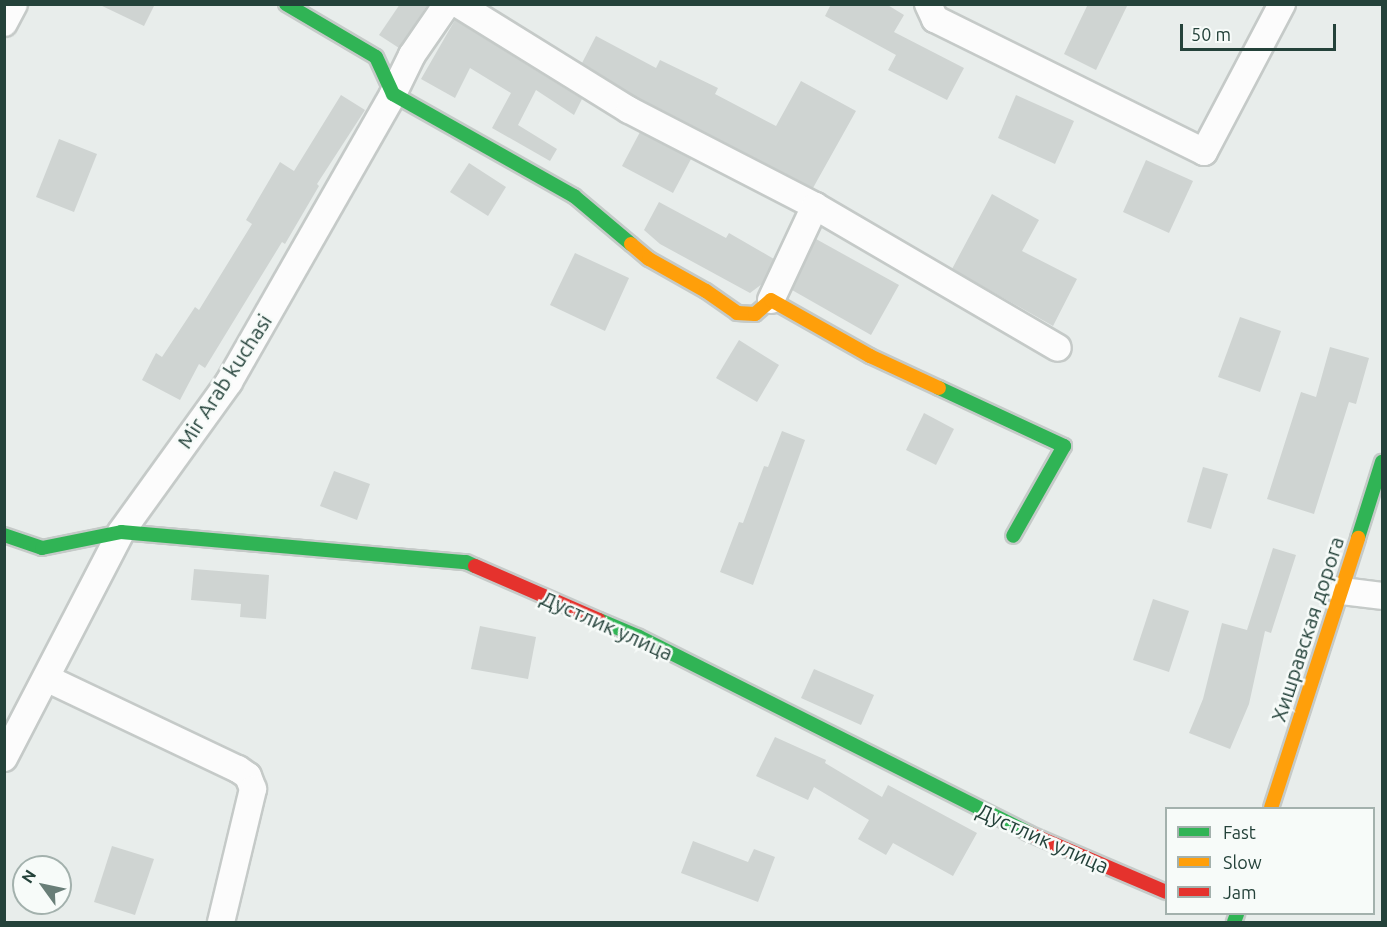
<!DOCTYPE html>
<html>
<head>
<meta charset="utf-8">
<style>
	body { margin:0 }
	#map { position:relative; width:1387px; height:927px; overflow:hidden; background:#e8edeb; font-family:Ubuntu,sans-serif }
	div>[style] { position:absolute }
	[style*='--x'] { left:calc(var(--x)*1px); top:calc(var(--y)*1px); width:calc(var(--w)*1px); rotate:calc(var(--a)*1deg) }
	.building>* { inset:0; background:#cfd4d2 }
	.roads { filter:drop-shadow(2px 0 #c5cac8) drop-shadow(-2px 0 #c5cac8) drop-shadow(0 2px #c5cac8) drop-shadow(0 -2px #c5cac8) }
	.street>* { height:26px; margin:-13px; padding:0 13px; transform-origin:13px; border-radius:13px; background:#fcfcfc }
	.fast>* { height:14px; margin:-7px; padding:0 7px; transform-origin:7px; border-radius:7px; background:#30b455 }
	.slow>* { height:14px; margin:-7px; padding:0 7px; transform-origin:7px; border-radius:7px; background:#ff9f0a }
	.jam>* { height:14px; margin:-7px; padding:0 7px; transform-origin:7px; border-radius:7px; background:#e5322d }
	span { translate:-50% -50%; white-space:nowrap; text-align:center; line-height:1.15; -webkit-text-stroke:5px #f7fbf9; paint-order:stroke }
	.street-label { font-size:21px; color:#24423a }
	.frame { position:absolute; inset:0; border:6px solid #24423a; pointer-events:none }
	.legend { position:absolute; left:1165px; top:807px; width:210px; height:108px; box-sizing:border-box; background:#f7fbf9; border:2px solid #a3b1ad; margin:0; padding:8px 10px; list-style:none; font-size:18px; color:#24423a }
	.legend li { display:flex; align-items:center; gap:12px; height:30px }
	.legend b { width:30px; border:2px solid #a3b1ad }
	.north { position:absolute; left:12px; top:855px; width:60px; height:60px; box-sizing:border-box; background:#f7fbf9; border:2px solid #a3b1ad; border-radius:50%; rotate:303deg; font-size:16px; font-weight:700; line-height:24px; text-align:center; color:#24423a }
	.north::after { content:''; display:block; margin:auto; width:21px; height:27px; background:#697e78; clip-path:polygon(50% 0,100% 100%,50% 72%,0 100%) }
	.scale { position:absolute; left:1180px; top:24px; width:156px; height:27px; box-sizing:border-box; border:3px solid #24423a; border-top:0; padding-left:8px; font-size:18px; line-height:21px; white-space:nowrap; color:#24423a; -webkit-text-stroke:4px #f7fbf9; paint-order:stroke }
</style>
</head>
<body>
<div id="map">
	<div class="building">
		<i style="clip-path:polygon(98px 4px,155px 4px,144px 26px)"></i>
		<i style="clip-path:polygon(400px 4px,428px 4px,399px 48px,379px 35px)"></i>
		<i style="clip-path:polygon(831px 4px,886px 4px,904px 15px,894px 32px,964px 68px,947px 100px,888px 70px,896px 55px,825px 16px)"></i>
		<i style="clip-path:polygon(1088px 4px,1128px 4px,1096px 70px,1064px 54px)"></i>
		<i style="clip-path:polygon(455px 20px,582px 99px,574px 115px,536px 90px,518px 125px,557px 149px,550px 161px,492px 128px,511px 93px,470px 68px,455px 98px,421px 79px)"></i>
		<i style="clip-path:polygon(596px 36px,656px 68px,660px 60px,718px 88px,715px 94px,776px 126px,801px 81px,856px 111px,813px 188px,636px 97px,582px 63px)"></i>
		<i style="clip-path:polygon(341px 95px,365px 110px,317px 184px,319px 186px,285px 244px,282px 242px,205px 368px,199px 364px,180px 400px,142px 380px,156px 353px,162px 357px,195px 307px,199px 310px,252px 224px,246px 220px,280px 162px,294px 171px)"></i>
		<i style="clip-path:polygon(1016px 95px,1074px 121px,1055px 164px,998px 138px)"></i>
		<i style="clip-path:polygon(640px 132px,691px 159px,673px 193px,622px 166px)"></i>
		<i style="clip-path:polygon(59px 139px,97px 154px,74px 212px,36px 197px)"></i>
		<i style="clip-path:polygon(1146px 160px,1193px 181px,1169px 233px,1123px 212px)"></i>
		<i style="clip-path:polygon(469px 163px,506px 187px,488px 216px,450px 192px)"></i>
		<i style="clip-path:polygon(992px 194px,1039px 220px,1022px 251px,1077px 279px,1053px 326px,952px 269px)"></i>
		<i style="clip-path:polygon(659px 202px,726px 238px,729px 233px,774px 259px,762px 284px,750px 293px,660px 244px,644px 230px)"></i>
		<i style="clip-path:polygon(816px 239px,899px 285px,871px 335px,792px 290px)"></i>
		<i style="clip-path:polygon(575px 253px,629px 278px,605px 331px,550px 305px)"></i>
		<i style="clip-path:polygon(1240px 317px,1281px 331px,1260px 392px,1218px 377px)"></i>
		<i style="clip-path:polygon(739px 340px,779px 365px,757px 402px,716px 378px)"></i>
		<i style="clip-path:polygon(1330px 347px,1369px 358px,1356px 404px,1349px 402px,1314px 514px,1267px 499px,1301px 392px,1316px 397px)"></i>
		<i style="clip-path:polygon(924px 413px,954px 429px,936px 465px,906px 450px)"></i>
		<i style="clip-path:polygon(782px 431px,805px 440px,753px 585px,720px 572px,739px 522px,743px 523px,764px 466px,768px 467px)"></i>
		<i style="clip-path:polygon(1203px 467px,1228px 474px,1211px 529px,1187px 522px)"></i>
		<i style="clip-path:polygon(334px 471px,370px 484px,357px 520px,320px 506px)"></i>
		<i style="clip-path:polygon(1273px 548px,1296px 555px,1271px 633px,1265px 631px,1249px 704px,1230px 749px,1189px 733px,1203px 699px,1222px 623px,1247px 630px)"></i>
		<i style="clip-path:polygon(194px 569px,269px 575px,266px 619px,240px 617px,241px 604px,191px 600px)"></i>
		<i style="clip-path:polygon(1153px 599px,1189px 611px,1169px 672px,1133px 660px)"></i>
		<i style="clip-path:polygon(480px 626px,536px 637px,528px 679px,471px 669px)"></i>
		<i style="clip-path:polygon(814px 669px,874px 695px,861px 725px,801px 698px)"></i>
		<i style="clip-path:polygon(775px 737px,826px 760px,825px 763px,882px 797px,888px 785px,977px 833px,953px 876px,893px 843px,886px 855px,858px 839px,869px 820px,814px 787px,808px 800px,756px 776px)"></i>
		<i style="clip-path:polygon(693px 841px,748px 862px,754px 849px,775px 857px,758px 902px,681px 873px)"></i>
		<i style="clip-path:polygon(112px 846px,154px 859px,135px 915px,94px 902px)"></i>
	</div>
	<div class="roads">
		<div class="street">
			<i style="--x:458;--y:4;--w:201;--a:31.8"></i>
			<i style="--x:629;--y:110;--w:209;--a:27.3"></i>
			<i style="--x:815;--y:206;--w:281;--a:30.3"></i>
			<i style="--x:928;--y:4;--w:17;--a:65"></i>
			<i style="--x:935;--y:19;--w:300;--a:26.3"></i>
			<i style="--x:1204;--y:152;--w:167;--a:-62.2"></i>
			<i style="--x:4;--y:23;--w:21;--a:-62"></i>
			<i style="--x:771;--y:300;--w:104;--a:-64.9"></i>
			<i style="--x:1342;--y:591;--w:40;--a:7.1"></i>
			<i style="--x:46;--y:678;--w:212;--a:25.4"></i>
			<i style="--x:238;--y:769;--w:12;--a:35"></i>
			<i style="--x:248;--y:776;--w:14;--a:69"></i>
			<i style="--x:253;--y:789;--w:137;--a:103.5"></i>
			<i style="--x:4;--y:758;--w:254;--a:-62.6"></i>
			<i style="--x:121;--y:532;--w:185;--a:-54.2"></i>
			<i style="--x:229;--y:382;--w:331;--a:-60.3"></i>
			<i style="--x:393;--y:94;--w:43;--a:-64"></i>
			<i style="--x:412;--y:55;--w:62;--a:-55.5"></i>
		</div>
		<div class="fast">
			<i style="--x:286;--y:4;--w:104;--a:30.5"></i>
			<i style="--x:376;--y:57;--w:41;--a:65.3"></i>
			<i style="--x:393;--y:94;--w:208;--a:29.4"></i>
			<i style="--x:574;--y:196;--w:75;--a:40.1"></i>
			<i style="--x:939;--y:388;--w:138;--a:24.9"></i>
			<i style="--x:1064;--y:446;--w:103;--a:119.5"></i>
			<i style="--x:4;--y:535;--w:40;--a:18.9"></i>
			<i style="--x:42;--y:548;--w:81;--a:-11.4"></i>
			<i style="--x:121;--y:532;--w:346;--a:5"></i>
			<i style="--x:466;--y:562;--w:10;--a:24"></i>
			<i style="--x:1358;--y:538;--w:80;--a:-72.5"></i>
			<i style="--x:599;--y:620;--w:43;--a:23"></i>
			<i style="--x:639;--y:637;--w:436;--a:26.7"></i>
			<i style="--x:1234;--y:922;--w:9;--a:-69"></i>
		</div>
		<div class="slow">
			<i style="--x:631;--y:244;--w:23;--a:40"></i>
			<i style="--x:649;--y:259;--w:65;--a:29.3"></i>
			<i style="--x:706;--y:291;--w:38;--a:35"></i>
			<i style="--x:737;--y:313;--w:18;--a:3"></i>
			<i style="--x:755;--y:314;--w:21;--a:-41"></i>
			<i style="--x:771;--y:300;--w:114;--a:29.5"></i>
			<i style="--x:870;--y:356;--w:76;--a:24.9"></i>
			<i style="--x:1271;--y:808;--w:284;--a:-72.1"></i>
		</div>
		<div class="jam">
			<i style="--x:475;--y:566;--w:135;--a:23.5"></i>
			<i style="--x:1028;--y:833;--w:150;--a:23.1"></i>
		</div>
	</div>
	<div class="street-label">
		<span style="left:224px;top:381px;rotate:-57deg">Mir Arab kuchasi</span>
		<span style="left:607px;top:625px;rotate:24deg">Дустлик улица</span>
		<span style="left:1307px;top:629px;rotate:-72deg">Хишравская дорога</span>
		<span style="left:1043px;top:838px;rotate:24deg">Дустлик улица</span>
	</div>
	<div class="frame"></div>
	<ul class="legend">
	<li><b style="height:8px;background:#30b455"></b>Fast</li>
	<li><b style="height:8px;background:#ff9f0a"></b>Slow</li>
	<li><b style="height:8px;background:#e5322d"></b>Jam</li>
	</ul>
	<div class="north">N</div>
	<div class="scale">50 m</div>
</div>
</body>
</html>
